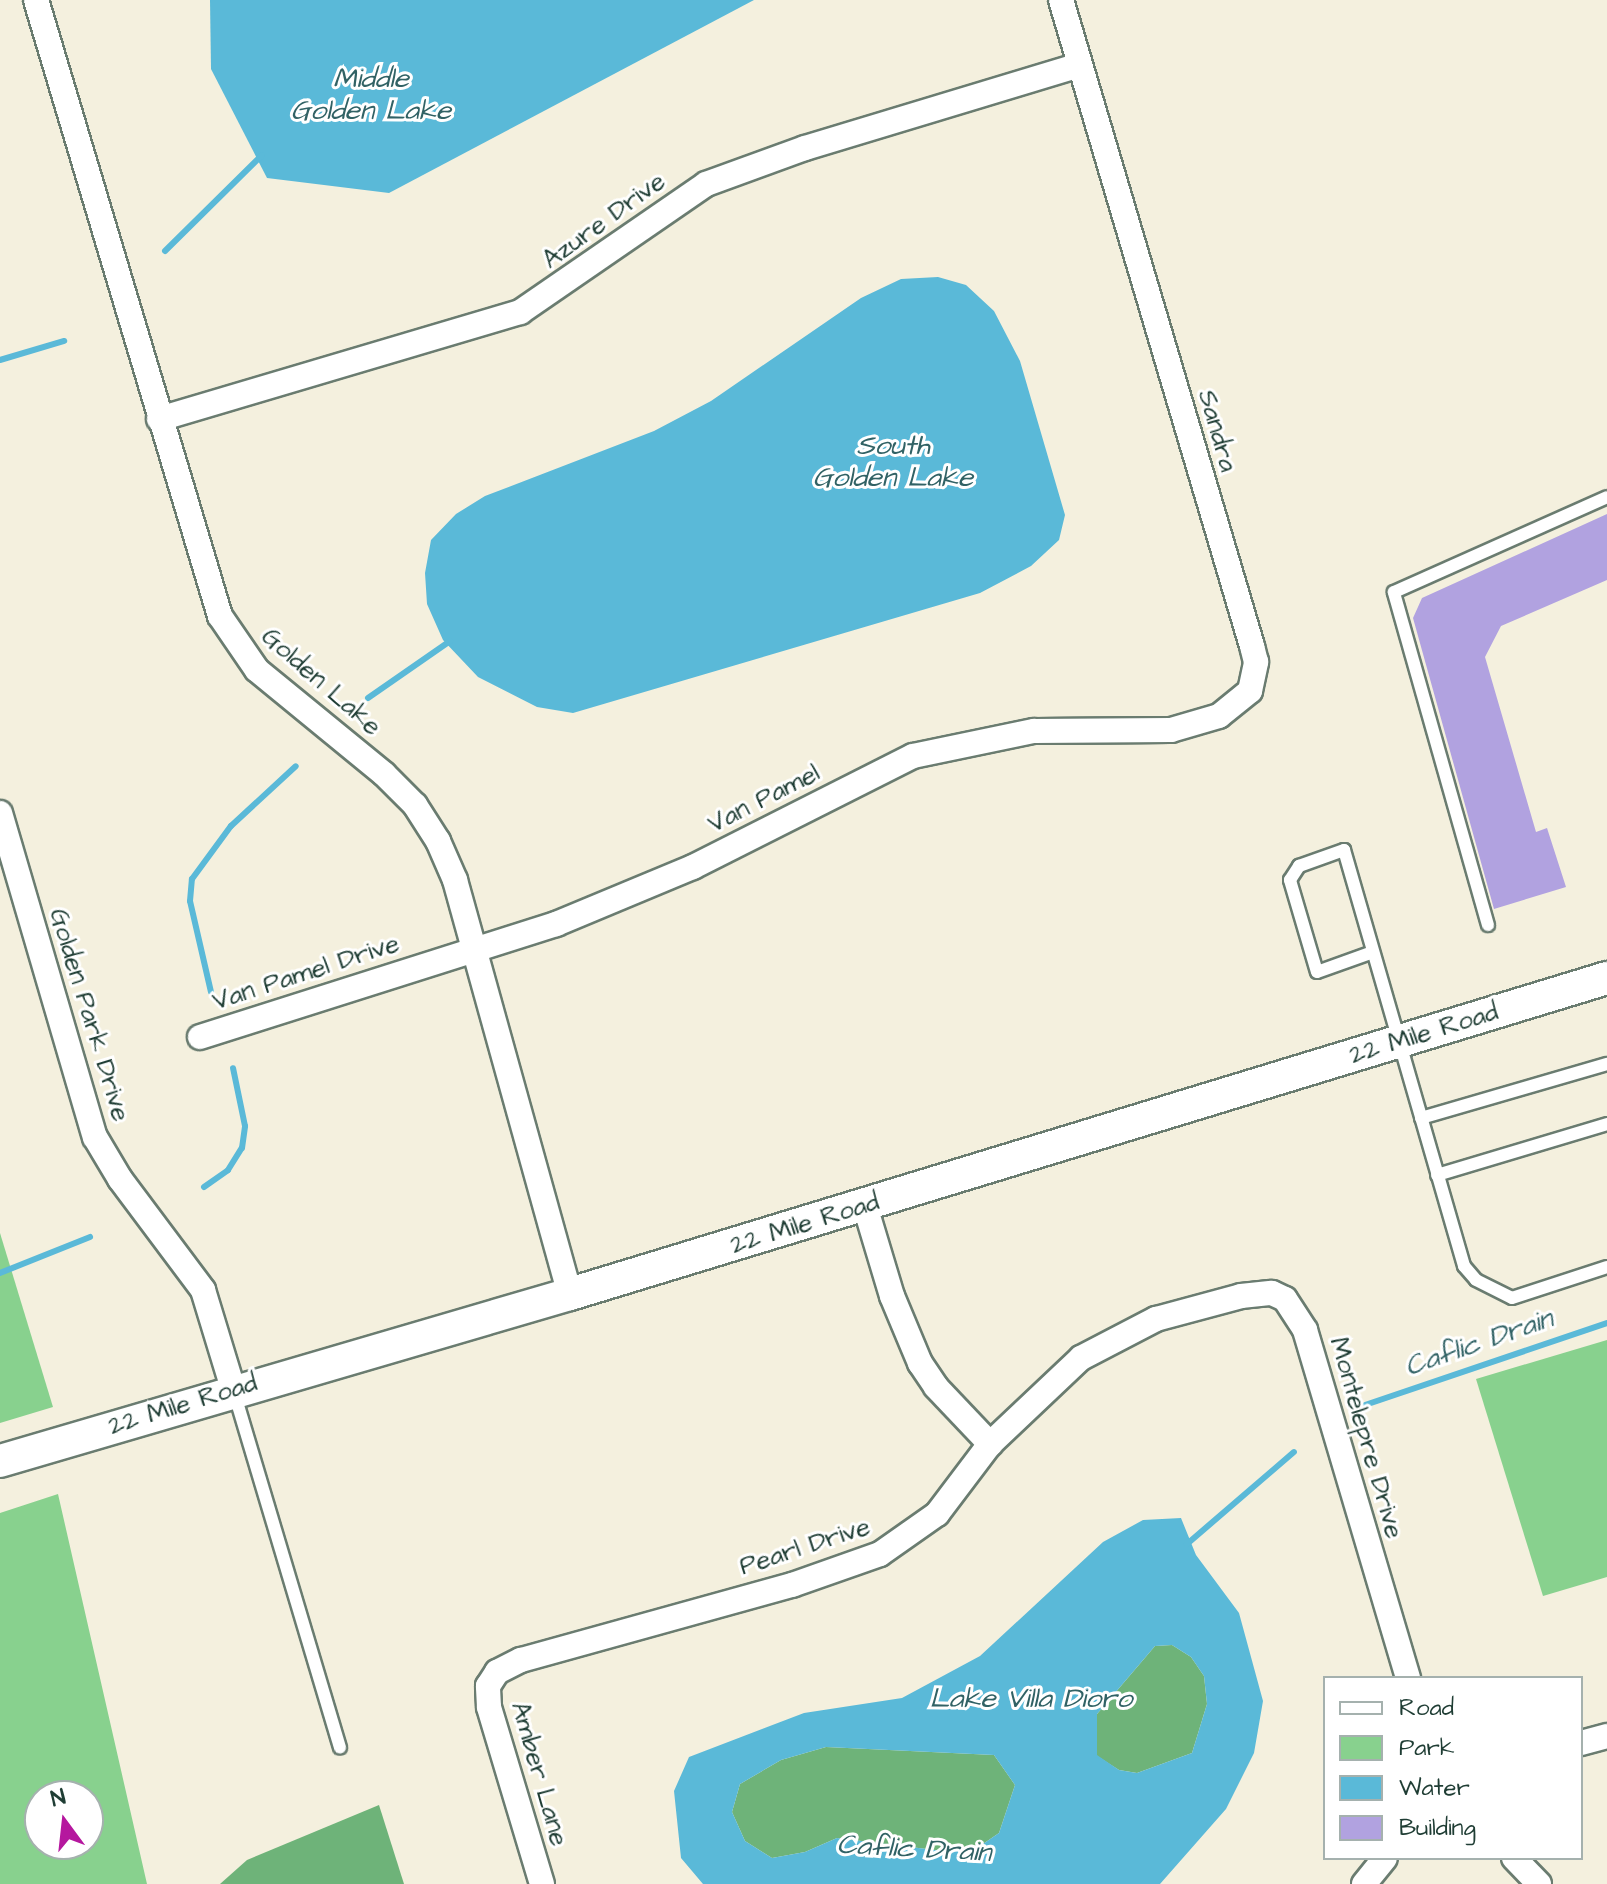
<!DOCTYPE html>
<html>
<head>
<meta charset="utf-8">
<style>
	body { margin:0 }
	#map { position:relative; width:1607px; height:1884px; overflow:hidden; background:#f4f0de; font-family:"Architects Daughter",sans-serif }
	div>[style] { position:absolute }
	[style*='--x'] { left:calc(var(--x)*1px); top:calc(var(--y)*1px); width:calc(var(--w)*1px); rotate:calc(var(--a)*1deg) }
	.green>* { inset:0; background:#88d18e }
	.forest>* { inset:0; background:#6eb379 }
	.water>* { inset:0; background:#5ab9d8 }
	.stream>* { height:6px; margin:-3px; padding:0 3px; transform-origin:3px; border-radius:3px; background:#5ab9d8 }
	.building>* { inset:0; background:#b1a2e0 }
	.roads { filter:drop-shadow(2px 0 #6a7c70) drop-shadow(-2px 0 #6a7c70) drop-shadow(0 2px #6a7c70) drop-shadow(0 -2px #6a7c70) }
	.lane>* { height:12px; margin:-6px; padding:0 6px; transform-origin:6px; border-radius:6px; background:#fff }
	.street>* { height:24px; margin:-12px; padding:0 12px; transform-origin:12px; border-radius:12px; background:#fff }
	.secondary>* { height:32px; margin:-16px; padding:0 16px; transform-origin:16px; border-radius:16px; background:#fff }
	span { translate:-50% -50%; white-space:nowrap; text-align:center; line-height:1.15; -webkit-text-stroke:6px #fff; paint-order:stroke }
	.street-label { font-size:26px; color:#1f3d34 }
	.water-label { font-size:28px; color:#316265; font-style:italic }
	.legend { position:absolute; left:1323px; top:1676px; width:260px; height:184px; box-sizing:border-box; background:#fff; border:2px solid #a5b1ae; margin:0; padding:10px 14px; list-style:none; font-size:24px; color:#1f3d34 }
	.legend li { display:flex; align-items:center; gap:16px; height:40px }
	.legend b { width:40px; border:2px solid #a5b1ae }
	.north { position:absolute; left:24px; top:1780px; width:80px; height:80px; box-sizing:border-box; background:#fff; border:2px solid #a5b1ae; border-radius:50%; rotate:345deg; font-size:22px; font-weight:700; line-height:32px; text-align:center; color:#1f3d34 }
	.north::after { content:''; display:block; margin:auto; width:28px; height:36px; background:#b5179e; clip-path:polygon(50% 0,100% 100%,50% 72%,0 100%) }
</style>
</head>
<body>
<div id="map">
	<div class="green">
		<i style="clip-path:polygon(0 1233px,53px 1407px,0 1423px)"></i>
		<i style="clip-path:polygon(1607px 1340px,1607px 1577px,1543px 1596px,1476px 1379px)"></i>
		<i style="clip-path:polygon(evenodd,58px 1494px,147px 1884px,0 1884px,0 1513px,58px 1494px,88px 1796px,88px 1844px,40px 1844px,40px 1796px,88px 1796px)"></i>
	</div>
	<div class="forest">
		<i style="clip-path:polygon(1172px 1645px,1191px 1657px,1204px 1676px,1207px 1704px,1192px 1753px,1137px 1773px,1119px 1770px,1097px 1756px,1097px 1714px,1155px 1646px)"></i>
		<i style="clip-path:polygon(826px 1747px,994px 1755px,1015px 1785px,999px 1833px,980px 1846px,943px 1851px,837px 1838px,805px 1852px,772px 1858px,745px 1841px,732px 1812px,740px 1784px,781px 1760px)"></i>
		<i style="clip-path:polygon(379px 1805px,404px 1884px,220px 1884px,247px 1860px)"></i>
	</div>
	<div class="water">
		<i style="clip-path:polygon(210px 0,754px 0,389px 193px,267px 178px,211px 69px)"></i>
		<i style="clip-path:polygon(938px 277px,966px 285px,994px 311px,1020px 361px,1065px 515px,1059px 540px,1031px 566px,980px 593px,573px 713px,537px 707px,478px 677px,443px 640px,427px 604px,425px 573px,431px 540px,456px 514px,485px 496px,654px 431px,711px 401px,861px 298px,901px 279px)"></i>
		<i style="clip-path:polygon(evenodd,1181px 1518px,1196px 1555px,1239px 1613px,1263px 1701px,1254px 1753px,1226px 1809px,1160px 1884px,703px 1884px,681px 1858px,674px 1791px,689px 1757px,804px 1713px,902px 1698px,980px 1656px,1103px 1542px,1143px 1520px,1181px 1518px,1172px 1645px,1191px 1657px,1204px 1676px,1207px 1704px,1192px 1753px,1137px 1773px,1119px 1770px,1097px 1755px,1097px 1714px,1155px 1646px,1172px 1645px,1181px 1518px,826px 1747px,994px 1755px,1015px 1785px,999px 1833px,980px 1846px,943px 1851px,837px 1838px,805px 1852px,772px 1858px,745px 1841px,732px 1812px,740px 1784px,781px 1760px,826px 1747px)"></i>
	</div>
	<div class="stream">
		<i style="--x:165;--y:251;--w:136;--a:-44.7"></i>
		<i style="--x:0;--y:360;--w:67;--a:-16.5"></i>
		<i style="--x:368;--y:698;--w:100;--a:-34.8"></i>
		<i style="--x:211;--y:992;--w:93;--a:-103"></i>
		<i style="--x:190;--y:901;--w:22;--a:-85"></i>
		<i style="--x:192;--y:879;--w:66;--a:-53.7"></i>
		<i style="--x:231;--y:826;--w:88;--a:-42.7"></i>
		<i style="--x:204;--y:1187;--w:29;--a:-35"></i>
		<i style="--x:228;--y:1170;--w:26;--a:-58"></i>
		<i style="--x:242;--y:1148;--w:22;--a:-82"></i>
		<i style="--x:245;--y:1126;--w:59;--a:-101.7"></i>
		<i style="--x:0;--y:1273;--w:97;--a:-21.8"></i>
		<i style="--x:1365;--y:1405;--w:256;--a:-18.7"></i>
		<i style="--x:1187;--y:1544;--w:141;--a:-40.7"></i>
	</div>
	<div class="building">
		<i style="clip-path:polygon(1607px 514px,1607px 580px,1501px 626px,1485px 657px,1536px 832px,1547px 828px,1566px 887px,1494px 909px,1413px 618px,1422px 598px)"></i>
	</div>
	<div class="roads">
		<div class="lane">
			<i style="--x:1488;--y:925;--w:346;--a:-105.8"></i>
			<i style="--x:1394;--y:592;--w:233;--a:-24"></i>
			<i style="--x:1373;--y:952;--w:59;--a:160.3"></i>
			<i style="--x:1317;--y:972;--w:96;--a:-106.4"></i>
			<i style="--x:1290;--y:880;--w:17;--a:-57"></i>
			<i style="--x:1299;--y:866;--w:48;--a:-19.6"></i>
			<i style="--x:1344;--y:850;--w:433;--a:73.9"></i>
			<i style="--x:1464;--y:1266;--w:18;--a:49"></i>
			<i style="--x:1476;--y:1280;--w:40;--a:26.6"></i>
			<i style="--x:1512;--y:1298;--w:100;--a:-18.1"></i>
			<i style="--x:1421;--y:1118;--w:194;--a:-16.2"></i>
			<i style="--x:1437;--y:1175;--w:177;--a:-16.7"></i>
			<i style="--x:234;--y:1392;--w:371;--a:73.4"></i>
		</div>
		<div class="street">
			<i style="--x:36;--y:0;--w:643;--a:73.37"></i>
			<i style="--x:220;--y:616;--w:65;--a:55.6"></i>
			<i style="--x:257;--y:670;--w:164;--a:39.3"></i>
			<i style="--x:384;--y:774;--w:44;--a:45"></i>
			<i style="--x:415;--y:805;--w:43;--a:57.4"></i>
			<i style="--x:438;--y:841;--w:43;--a:66.4"></i>
			<i style="--x:455;--y:880;--w:430;--a:74.5"></i>
			<i style="--x:159;--y:419;--w:377;--a:-16.5"></i>
			<i style="--x:520;--y:312;--w:226;--a:-34.5"></i>
			<i style="--x:706;--y:184;--w:105;--a:-20"></i>
			<i style="--x:805;--y:148;--w:287;--a:-16.8"></i>
			<i style="--x:0;--y:813;--w:338;--a:73.7"></i>
			<i style="--x:95;--y:1137;--w:49;--a:59.2"></i>
			<i style="--x:120;--y:1179;--w:139;--a:53.2"></i>
			<i style="--x:203;--y:1290;--w:103;--a:73.1"></i>
			<i style="--x:200;--y:1037;--w:374;--a:-17.6"></i>
			<i style="--x:556;--y:924;--w:148;--a:-22.6"></i>
			<i style="--x:693;--y:867;--w:246;--a:-26.8"></i>
			<i style="--x:913;--y:756;--w:124;--a:-11.7"></i>
			<i style="--x:1034;--y:731;--w:137;--a:-0.4"></i>
			<i style="--x:1171;--y:730;--w:50;--a:-16.3"></i>
			<i style="--x:1219;--y:716;--w:40;--a:-39"></i>
			<i style="--x:1250;--y:691;--w:30;--a:-78"></i>
			<i style="--x:1256;--y:662;--w:16;--a:-104"></i>
			<i style="--x:1252;--y:646;--w:674;--a:-106.47"></i>
			<i style="--x:865;--y:1206;--w:94;--a:73.3"></i>
			<i style="--x:892;--y:1296;--w:73;--a:67.3"></i>
			<i style="--x:920;--y:1363;--w:29;--a:56"></i>
			<i style="--x:936;--y:1387;--w:79;--a:46.5"></i>
			<i style="--x:1581;--y:1743;--w:27;--a:-15"></i>
			<i style="--x:1514;--y:1858;--w:36;--a:46"></i>
			<i style="--x:542;--y:1884;--w:185;--a:-106.7"></i>
			<i style="--x:489;--y:1707;--w:21;--a:-93"></i>
			<i style="--x:488;--y:1686;--w:17;--a:-57"></i>
			<i style="--x:497;--y:1672;--w:27;--a:-27"></i>
			<i style="--x:521;--y:1660;--w:281;--a:-15.5"></i>
			<i style="--x:792;--y:1585;--w:93;--a:-19.4"></i>
			<i style="--x:880;--y:1554;--w:70;--a:-35.1"></i>
			<i style="--x:937;--y:1514;--w:88;--a:-52.9"></i>
			<i style="--x:990;--y:1444;--w:125;--a:-43.4"></i>
			<i style="--x:1081;--y:1358;--w:85;--a:-27.5"></i>
			<i style="--x:1156;--y:1319;--w:88;--a:-15.1"></i>
			<i style="--x:1241;--y:1296;--w:31;--a:-6"></i>
			<i style="--x:1272;--y:1293;--w:14;--a:25"></i>
			<i style="--x:1285;--y:1299;--w:37;--a:57"></i>
			<i style="--x:1305;--y:1330;--w:363;--a:73.5"></i>
			<i style="--x:1364;--y:1884;--w:33;--a:-51"></i>
		</div>
		<div class="secondary">
			<i style="--x:0;--y:1461;--w:594;--a:-16.33"></i>
			<i style="--x:570;--y:1294;--w:1084;--a:-16.95"></i>
		</div>
	</div>
	<div class="street-label">
		<span style="left:604px;top:221px;rotate:-36deg">Azure Drive</span>
		<span style="left:1217px;top:431px;rotate:74deg">Sandra</span>
		<span style="left:321px;top:682px;rotate:41deg">Golden Lake</span>
		<span style="left:764px;top:799px;rotate:-27deg">Van Pamel</span>
		<span style="left:306px;top:973px;rotate:-18deg">Van Pamel Drive</span>
		<span style="left:89px;top:1015px;rotate:73deg">Golden Park Drive</span>
		<span style="left:1424px;top:1034px;rotate:-17deg">22 Mile Road</span>
		<span style="left:805px;top:1224px;rotate:-17deg">22 Mile Road</span>
		<span style="left:183px;top:1405px;rotate:-17deg">22 Mile Road</span>
		<span style="left:1366px;top:1438px;rotate:74deg">Montelepre Drive</span>
		<span style="left:805px;top:1547px;rotate:-18deg">Pearl Drive</span>
		<span style="left:539px;top:1774px;rotate:74deg">Amber Lane</span>
	</div>
	<div class="water-label">
		<span style="left:371px;top:95px">Middle<br>Golden Lake</span>
		<span style="left:893px;top:462px">South<br>Golden Lake</span>
		<span style="left:1479px;top:1343px;rotate:-19deg">Caflic Drain</span>
		<span style="left:1031px;top:1699px">Lake Villa Dioro</span>
		<span style="left:914px;top:1849px;rotate:3deg">Caflic Drain</span>
	</div>
	<ul class="legend">
	<li><b style="height:10px;background:#fff"></b>Road</li>
	<li><b style="height:22px;background:#88d18e"></b>Park</li>
	<li><b style="height:22px;background:#5ab9d8"></b>Water</li>
	<li><b style="height:22px;background:#b1a2e0"></b>Building</li>
	</ul>
	<div class="north">N</div>
</div>
</body>
</html>
